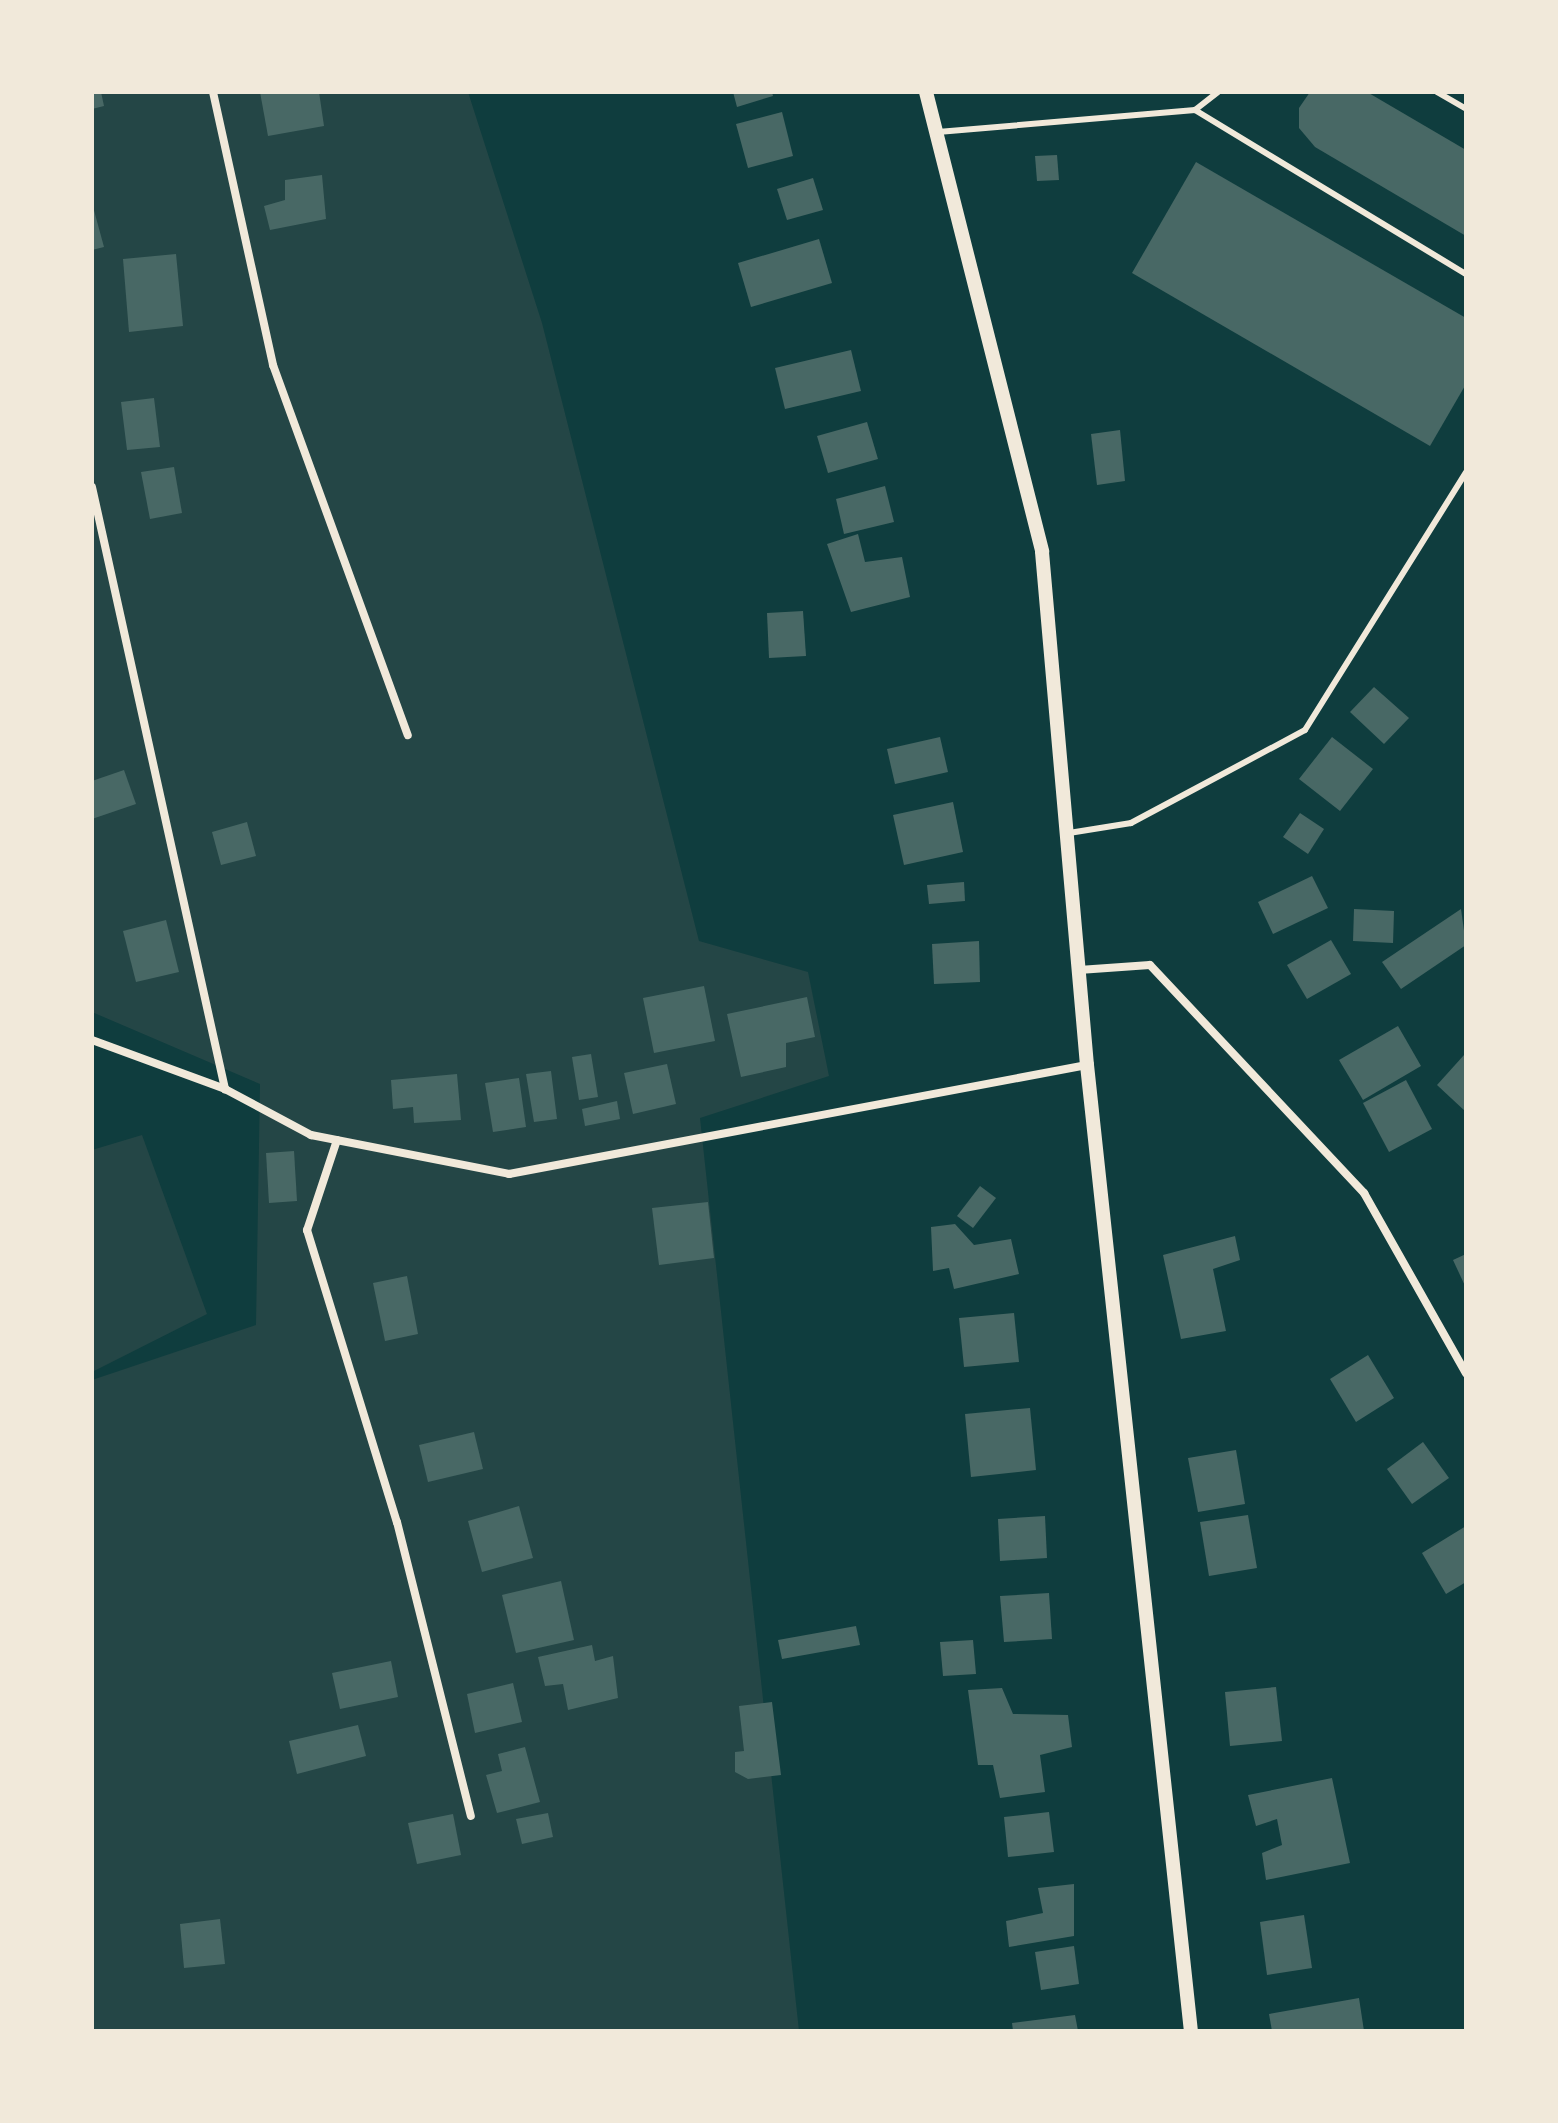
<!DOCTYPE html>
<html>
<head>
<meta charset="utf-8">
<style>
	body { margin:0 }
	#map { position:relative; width:1558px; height:2123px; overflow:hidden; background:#0f3d3e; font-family:Lato,sans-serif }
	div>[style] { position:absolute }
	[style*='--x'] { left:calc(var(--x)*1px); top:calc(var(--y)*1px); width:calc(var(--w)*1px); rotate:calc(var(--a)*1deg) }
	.green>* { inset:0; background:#244646 }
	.building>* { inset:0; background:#486865 }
	.service>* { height:6px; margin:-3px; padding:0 3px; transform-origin:3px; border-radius:3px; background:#f1e9da }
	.minor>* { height:8px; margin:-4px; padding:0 4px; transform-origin:4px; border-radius:4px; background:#f1e9da }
	.tertiary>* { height:14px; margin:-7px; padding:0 7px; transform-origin:7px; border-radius:7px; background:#f1e9da }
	span { translate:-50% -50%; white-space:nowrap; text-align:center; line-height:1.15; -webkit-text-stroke:7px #f1e9da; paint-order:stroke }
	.frame { position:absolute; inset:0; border:94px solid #f1e9da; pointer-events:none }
</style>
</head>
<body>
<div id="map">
	<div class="green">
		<i style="clip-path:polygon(92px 92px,468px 92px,542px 323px,699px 941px,808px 972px,829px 1076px,700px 1118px,799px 2031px,92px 2031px,92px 1380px,256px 1325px,260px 1084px,92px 1012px)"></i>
		<i style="clip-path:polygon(142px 1135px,207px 1314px,92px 1372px,92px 1150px)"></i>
	</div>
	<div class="building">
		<i style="clip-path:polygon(92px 92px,101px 92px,104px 106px,92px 109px)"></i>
		<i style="clip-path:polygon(260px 92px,319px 92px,324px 126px,268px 136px)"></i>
		<i style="clip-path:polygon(733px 92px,772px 92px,773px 96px,737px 107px)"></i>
		<i style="clip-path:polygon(1310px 92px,1367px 92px,1466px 150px,1466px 236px,1315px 147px,1299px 128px,1299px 108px)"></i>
		<i style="clip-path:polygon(782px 112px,793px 156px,748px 168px,736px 124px)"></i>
		<i style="clip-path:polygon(1057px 155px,1059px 180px,1037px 181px,1035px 156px)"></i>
		<i style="clip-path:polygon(1196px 162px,1466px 318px,1466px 384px,1430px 446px,1132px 273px)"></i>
		<i style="clip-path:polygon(322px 175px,326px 219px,270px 230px,264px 206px,285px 200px,285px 180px)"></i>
		<i style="clip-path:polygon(813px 178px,823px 210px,787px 220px,777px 189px)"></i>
		<i style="clip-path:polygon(92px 203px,104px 247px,92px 250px)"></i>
		<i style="clip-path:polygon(819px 239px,832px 283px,751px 307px,738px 263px)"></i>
		<i style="clip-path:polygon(176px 254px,183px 326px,129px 332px,123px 259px)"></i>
		<i style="clip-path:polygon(851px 350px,861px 391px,785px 409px,775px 368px)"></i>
		<i style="clip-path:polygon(154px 398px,160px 447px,127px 450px,121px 402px)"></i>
		<i style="clip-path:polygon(867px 422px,878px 459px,828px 473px,817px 436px)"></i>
		<i style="clip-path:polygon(1120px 430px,1125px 481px,1097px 485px,1091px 434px)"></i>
		<i style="clip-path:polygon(174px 467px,182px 513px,150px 519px,141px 472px)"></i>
		<i style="clip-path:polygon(885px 486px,894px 522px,844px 534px,836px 499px)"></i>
		<i style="clip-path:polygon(858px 534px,865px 562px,902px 557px,910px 597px,851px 612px,827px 544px)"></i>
		<i style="clip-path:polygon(803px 611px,806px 656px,769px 658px,767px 613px)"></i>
		<i style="clip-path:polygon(1374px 687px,1409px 718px,1384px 744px,1350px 712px)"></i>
		<i style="clip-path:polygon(940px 737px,948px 772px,895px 784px,887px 749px)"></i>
		<i style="clip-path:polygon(1332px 737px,1373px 769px,1340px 811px,1299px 779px)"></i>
		<i style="clip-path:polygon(124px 770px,136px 804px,92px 819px,92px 781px)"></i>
		<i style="clip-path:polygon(953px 802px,963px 852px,904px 865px,893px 815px)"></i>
		<i style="clip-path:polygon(1300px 813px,1324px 829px,1308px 854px,1283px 837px)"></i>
		<i style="clip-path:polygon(247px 822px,256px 856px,221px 865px,212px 832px)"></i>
		<i style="clip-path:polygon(1312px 876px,1328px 908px,1273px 934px,1258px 902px)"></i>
		<i style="clip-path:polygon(964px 882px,965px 901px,929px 904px,927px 885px)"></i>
		<i style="clip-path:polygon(1354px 909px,1394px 911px,1393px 943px,1353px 941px)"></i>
		<i style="clip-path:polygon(1461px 909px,1466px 945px,1401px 989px,1382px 962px)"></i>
		<i style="clip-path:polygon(166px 920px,179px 972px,136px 982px,123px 931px)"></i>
		<i style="clip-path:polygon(1331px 940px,1351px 974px,1307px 999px,1287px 965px)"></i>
		<i style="clip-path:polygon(979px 941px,980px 982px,934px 984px,932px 944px)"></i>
		<i style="clip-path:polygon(704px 986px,715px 1041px,654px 1053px,643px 998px)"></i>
		<i style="clip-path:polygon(807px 997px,815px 1037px,786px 1043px,786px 1067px,741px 1077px,727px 1014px)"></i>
		<i style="clip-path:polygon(1398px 1026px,1421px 1066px,1363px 1100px,1339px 1060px)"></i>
		<i style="clip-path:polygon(591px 1054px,598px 1097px,579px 1100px,572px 1057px)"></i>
		<i style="clip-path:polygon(1464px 1055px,1466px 1056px,1466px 1112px,1437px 1085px)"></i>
		<i style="clip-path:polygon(667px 1064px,676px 1104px,633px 1114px,624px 1073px)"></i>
		<i style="clip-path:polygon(551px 1071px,557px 1119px,534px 1122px,526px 1074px)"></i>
		<i style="clip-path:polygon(457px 1074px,461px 1120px,414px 1123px,413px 1107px,393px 1109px,391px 1080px)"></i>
		<i style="clip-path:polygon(519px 1078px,526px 1127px,493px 1132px,485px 1083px)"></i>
		<i style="clip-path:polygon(1406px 1080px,1432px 1129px,1389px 1152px,1363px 1103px)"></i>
		<i style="clip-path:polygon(617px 1101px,620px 1119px,585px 1126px,582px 1109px)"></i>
		<i style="clip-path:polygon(294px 1151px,297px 1201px,269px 1203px,266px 1153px)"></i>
		<i style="clip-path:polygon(980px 1186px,996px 1198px,973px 1228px,957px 1216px)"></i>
		<i style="clip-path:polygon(708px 1202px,714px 1258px,659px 1265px,652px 1208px)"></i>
		<i style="clip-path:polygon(955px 1224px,974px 1245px,1011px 1239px,1019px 1274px,954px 1289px,949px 1268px,933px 1271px,931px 1227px)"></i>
		<i style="clip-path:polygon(1235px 1236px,1240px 1260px,1213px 1269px,1226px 1331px,1181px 1339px,1163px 1255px)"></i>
		<i style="clip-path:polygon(1466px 1254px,1466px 1288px,1453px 1260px)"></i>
		<i style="clip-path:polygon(407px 1276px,418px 1334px,385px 1341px,373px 1283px)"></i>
		<i style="clip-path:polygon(1014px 1313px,1019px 1362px,964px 1367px,959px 1318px)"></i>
		<i style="clip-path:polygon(1368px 1355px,1394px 1398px,1356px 1422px,1330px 1379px)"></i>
		<i style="clip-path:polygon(1030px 1408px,1036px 1470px,971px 1477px,965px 1414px)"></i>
		<i style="clip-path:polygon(474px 1432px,483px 1469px,428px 1482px,419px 1445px)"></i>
		<i style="clip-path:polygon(1423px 1442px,1449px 1478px,1412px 1504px,1387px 1469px)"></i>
		<i style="clip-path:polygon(1236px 1450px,1245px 1504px,1198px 1512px,1188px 1458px)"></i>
		<i style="clip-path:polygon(519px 1506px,533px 1558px,482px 1572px,468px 1521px)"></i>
		<i style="clip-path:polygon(1248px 1515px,1257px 1568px,1209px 1576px,1200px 1522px)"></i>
		<i style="clip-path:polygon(1045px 1516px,1047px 1558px,1000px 1561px,998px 1519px)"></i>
		<i style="clip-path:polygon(1466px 1526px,1466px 1582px,1446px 1594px,1422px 1553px)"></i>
		<i style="clip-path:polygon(561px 1581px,574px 1640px,516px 1653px,502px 1595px)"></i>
		<i style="clip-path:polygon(1049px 1593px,1052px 1639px,1004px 1642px,1000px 1596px)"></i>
		<i style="clip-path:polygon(856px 1626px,860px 1645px,782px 1659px,778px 1640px)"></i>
		<i style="clip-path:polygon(973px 1640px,976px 1674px,943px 1676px,940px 1642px)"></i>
		<i style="clip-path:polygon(592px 1645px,595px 1661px,613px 1656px,618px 1698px,568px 1710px,563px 1684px,545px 1686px,538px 1657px)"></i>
		<i style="clip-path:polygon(391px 1661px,398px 1697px,340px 1709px,332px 1673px)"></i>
		<i style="clip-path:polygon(513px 1683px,522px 1722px,475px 1733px,467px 1694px)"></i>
		<i style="clip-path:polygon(1276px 1687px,1282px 1741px,1230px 1746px,1225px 1692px)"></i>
		<i style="clip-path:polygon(1002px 1688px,1013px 1714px,1068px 1715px,1072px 1747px,1040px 1755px,1045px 1792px,1000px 1798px,993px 1765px,978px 1765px,968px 1690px)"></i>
		<i style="clip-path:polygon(772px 1702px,781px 1775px,748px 1779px,735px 1772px,735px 1752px,744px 1751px,739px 1706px)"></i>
		<i style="clip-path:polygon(358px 1725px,366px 1756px,297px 1774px,289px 1741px)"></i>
		<i style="clip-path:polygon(525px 1747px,540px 1802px,497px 1813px,486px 1775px,502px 1771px,498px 1754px)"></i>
		<i style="clip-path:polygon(1332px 1778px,1350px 1863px,1266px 1880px,1262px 1853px,1282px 1845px,1277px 1819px,1256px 1826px,1248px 1795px)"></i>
		<i style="clip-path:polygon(1049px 1812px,1054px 1852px,1008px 1857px,1004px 1817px)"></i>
		<i style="clip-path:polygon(548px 1813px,553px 1837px,522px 1844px,516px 1819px)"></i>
		<i style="clip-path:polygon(453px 1814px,461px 1855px,417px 1864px,408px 1823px)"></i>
		<i style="clip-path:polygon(1074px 1884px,1074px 1936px,1009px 1947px,1006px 1921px,1043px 1913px,1038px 1888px)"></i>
		<i style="clip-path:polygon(1304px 1915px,1312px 1968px,1267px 1975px,1260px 1922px)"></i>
		<i style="clip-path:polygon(220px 1919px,225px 1964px,184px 1968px,180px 1924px)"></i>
		<i style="clip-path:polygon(1074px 1946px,1079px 1984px,1041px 1990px,1035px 1952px)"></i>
		<i style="clip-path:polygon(1359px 1998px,1364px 2031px,1272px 2031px,1269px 2014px)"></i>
		<i style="clip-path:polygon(1075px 2015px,1078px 2031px,1013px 2031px,1012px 2023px)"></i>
	</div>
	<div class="service">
		<i style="--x:1437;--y:92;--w:34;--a:30"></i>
		<i style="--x:1195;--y:110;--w:29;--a:-38"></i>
		<i style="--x:938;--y:132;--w:258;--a:-4.9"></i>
		<i style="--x:1195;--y:110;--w:317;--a:31.2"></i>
		<i style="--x:1069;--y:833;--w:63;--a:-9.2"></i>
		<i style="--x:1131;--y:823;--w:197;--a:-28.1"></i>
		<i style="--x:1305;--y:730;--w:304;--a:-58"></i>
	</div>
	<div class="minor">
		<i style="--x:213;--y:92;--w:280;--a:77.6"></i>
		<i style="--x:273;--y:365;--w:394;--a:70"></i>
		<i style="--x:92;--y:487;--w:617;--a:77.54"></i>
		<i style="--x:1079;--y:970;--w:71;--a:-4"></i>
		<i style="--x:1150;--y:965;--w:313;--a:46.8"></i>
		<i style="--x:1364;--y:1193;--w:207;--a:60.5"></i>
		<i style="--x:92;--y:1040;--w:142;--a:20.2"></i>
		<i style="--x:225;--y:1089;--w:98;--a:28.1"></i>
		<i style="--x:311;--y:1135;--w:202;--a:11.1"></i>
		<i style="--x:509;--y:1174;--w:588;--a:-10.68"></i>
		<i style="--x:337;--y:1140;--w:95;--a:108.4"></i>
		<i style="--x:307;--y:1230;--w:306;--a:72.9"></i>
		<i style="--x:397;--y:1522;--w:303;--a:75.9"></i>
	</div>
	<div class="tertiary">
		<i style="--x:926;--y:92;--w:474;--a:75.8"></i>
		<i style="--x:1042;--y:552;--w:515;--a:84.99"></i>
		<i style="--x:1087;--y:1065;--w:972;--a:83.86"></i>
	</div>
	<div class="frame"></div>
</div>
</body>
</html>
